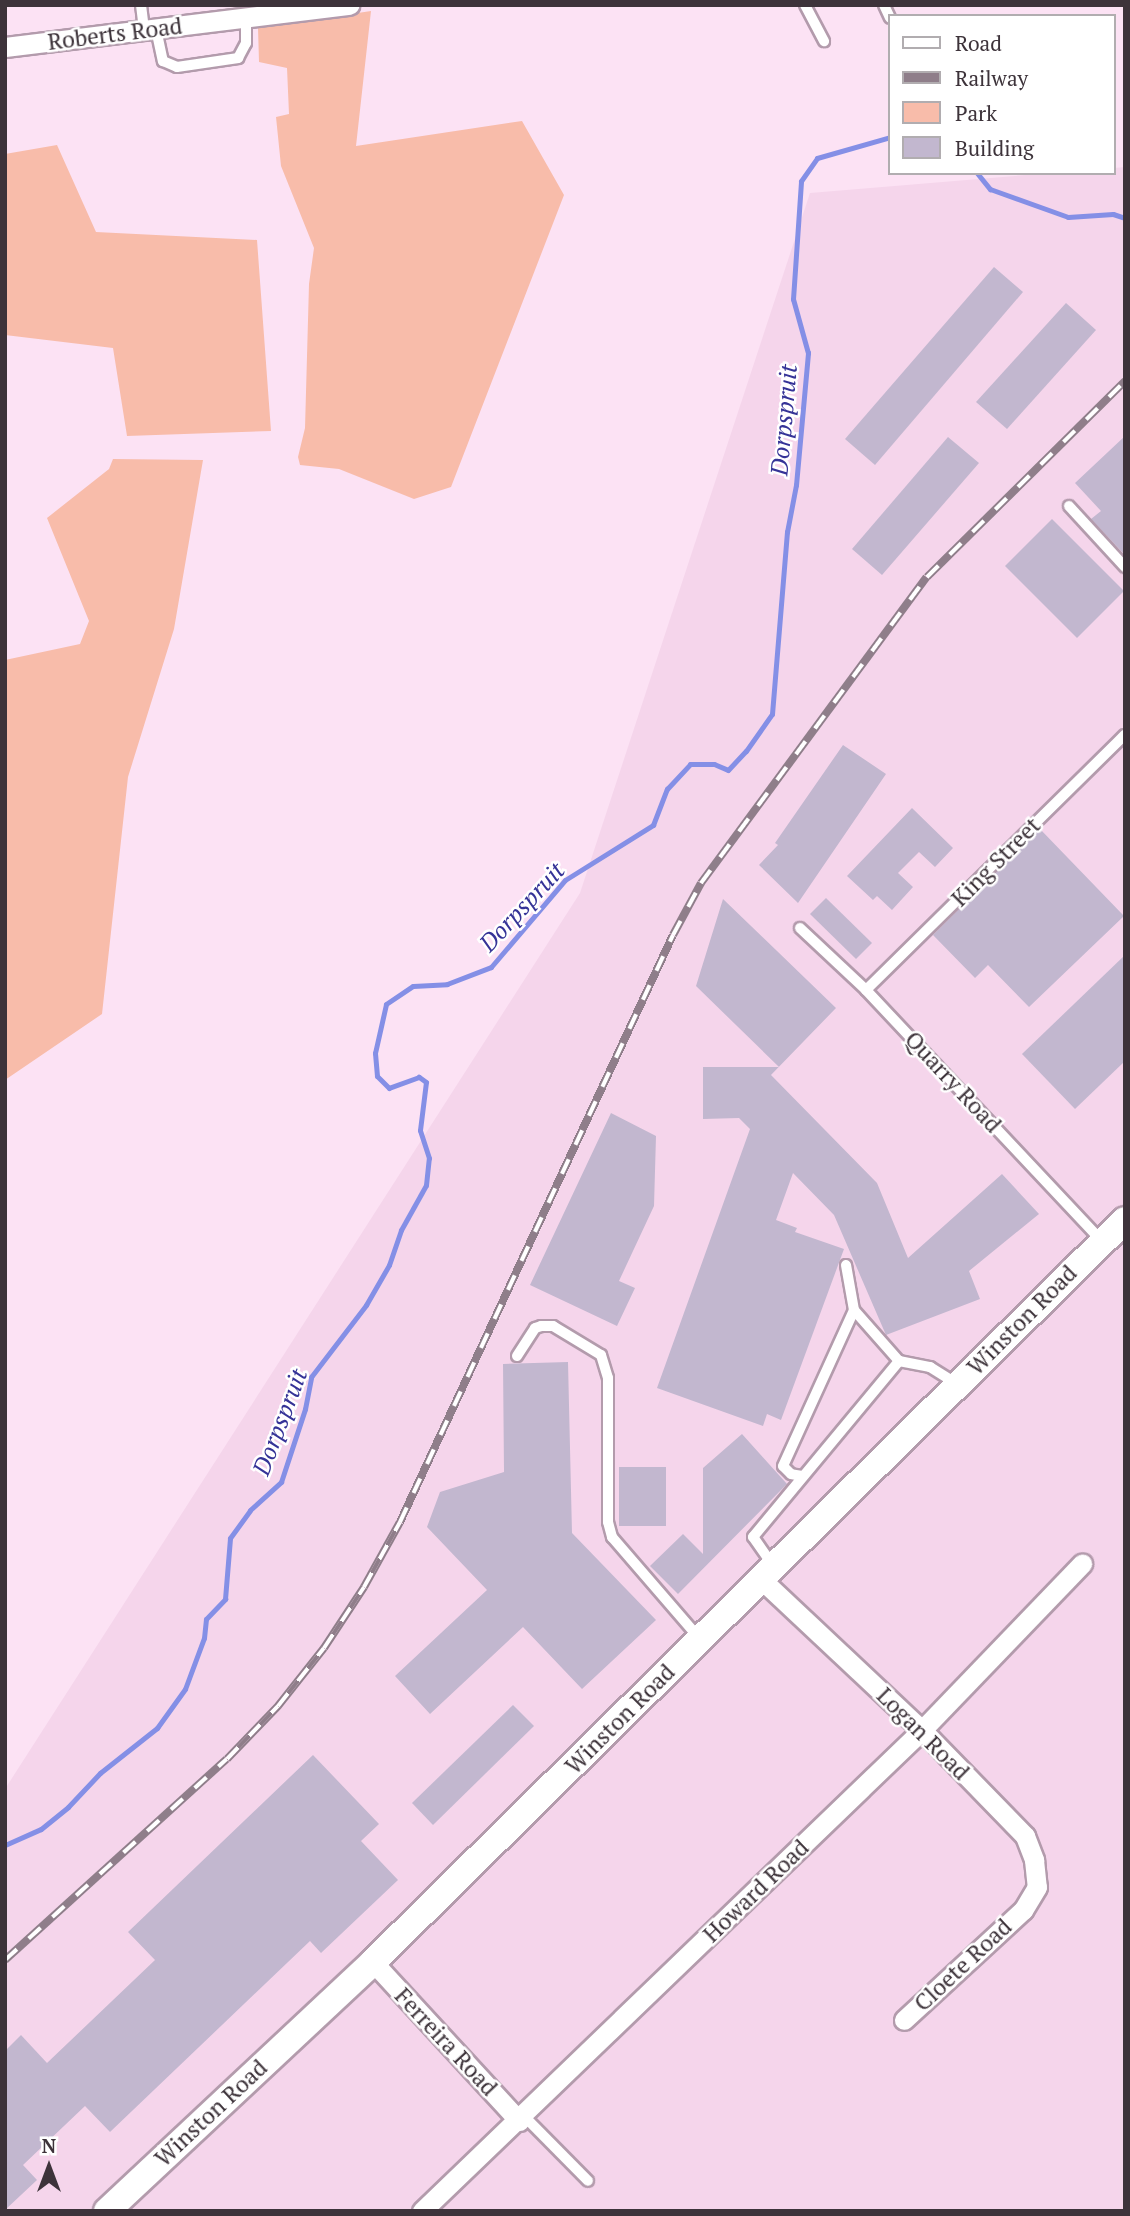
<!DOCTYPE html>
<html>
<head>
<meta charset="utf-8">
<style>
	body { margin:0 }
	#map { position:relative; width:1130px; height:2216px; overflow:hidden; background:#fce2f4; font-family:"PT Serif",serif }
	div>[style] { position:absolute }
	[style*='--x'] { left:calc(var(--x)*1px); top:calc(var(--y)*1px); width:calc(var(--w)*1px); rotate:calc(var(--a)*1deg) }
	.built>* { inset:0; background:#f5d5eb }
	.green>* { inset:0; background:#f8bcaa }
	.stream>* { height:5px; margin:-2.5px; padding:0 2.5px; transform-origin:2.5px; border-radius:2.5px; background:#848fe6 }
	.building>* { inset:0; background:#c2b7cf }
	.roads { filter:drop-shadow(2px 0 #b39bac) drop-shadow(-2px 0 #b39bac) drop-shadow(0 2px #b39bac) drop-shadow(0 -2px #b39bac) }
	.lane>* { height:10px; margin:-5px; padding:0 5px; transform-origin:5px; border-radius:5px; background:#fff }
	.street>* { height:19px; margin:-9.5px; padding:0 9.5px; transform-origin:9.5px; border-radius:9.5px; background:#fff }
	.secondary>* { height:26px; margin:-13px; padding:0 13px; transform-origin:13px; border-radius:13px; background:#fff }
	.rail>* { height:8px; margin-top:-4px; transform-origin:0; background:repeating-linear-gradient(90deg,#fff 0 16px,#8f7e8a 0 32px); box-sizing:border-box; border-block:2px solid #8f7e8a }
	span { translate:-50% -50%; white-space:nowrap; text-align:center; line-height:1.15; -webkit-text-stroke:5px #fff; paint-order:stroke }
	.street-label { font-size:23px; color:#3d333a }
	.water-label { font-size:24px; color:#353397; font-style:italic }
	.frame { position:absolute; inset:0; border:7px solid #3d333a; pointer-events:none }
	.legend { position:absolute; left:888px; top:14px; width:228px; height:161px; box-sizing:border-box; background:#fff; border:2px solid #b1adb0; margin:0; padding:9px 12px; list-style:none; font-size:21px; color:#3d333a }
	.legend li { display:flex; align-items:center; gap:14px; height:35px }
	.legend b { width:35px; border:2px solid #b1adb0 }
	.north { position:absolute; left:14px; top:2132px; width:70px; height:70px; -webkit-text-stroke:5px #fff; paint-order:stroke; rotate:0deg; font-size:19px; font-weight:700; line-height:28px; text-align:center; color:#3d333a }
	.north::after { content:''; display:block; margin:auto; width:24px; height:32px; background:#3d333a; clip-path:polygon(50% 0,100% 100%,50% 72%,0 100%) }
</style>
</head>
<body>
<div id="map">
	<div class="built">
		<i style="clip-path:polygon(1125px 167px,1125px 2211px,5px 2211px,5px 1789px,580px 893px,810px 193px,1050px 173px,1114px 173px,1114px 168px)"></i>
	</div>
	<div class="green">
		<i style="clip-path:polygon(371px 11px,356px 146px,522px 121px,564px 195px,451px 487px,414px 499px,339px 469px,300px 465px,298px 457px,305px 428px,309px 284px,314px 248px,281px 166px,276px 117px,289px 114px,287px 68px,259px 62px,258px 28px)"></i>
		<i style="clip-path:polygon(57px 145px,96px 232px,257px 240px,271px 431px,127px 436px,113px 348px,5px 335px,5px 154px)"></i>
		<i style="clip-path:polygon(113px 459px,203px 460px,174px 629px,128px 777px,102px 1014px,5px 1080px,5px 660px,80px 644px,89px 621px,47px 518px,109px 469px)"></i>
	</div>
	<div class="stream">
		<i style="--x:977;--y:173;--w:21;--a:51"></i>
		<i style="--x:990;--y:189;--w:83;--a:19.7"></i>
		<i style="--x:1068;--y:217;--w:45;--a:-3.8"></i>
		<i style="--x:1113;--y:214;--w:13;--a:18"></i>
		<i style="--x:5;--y:1845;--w:39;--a:-24"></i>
		<i style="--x:41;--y:1829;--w:35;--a:-39"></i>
		<i style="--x:68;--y:1807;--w:47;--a:-46.7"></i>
		<i style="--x:100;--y:1773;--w:73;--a:-38.3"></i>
		<i style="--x:157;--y:1728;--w:48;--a:-54.3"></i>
		<i style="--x:185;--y:1689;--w:54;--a:-69.6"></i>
		<i style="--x:204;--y:1638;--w:19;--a:-84"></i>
		<i style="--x:206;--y:1619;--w:28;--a:-46"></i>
		<i style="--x:225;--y:1599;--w:61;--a:-85.3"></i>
		<i style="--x:230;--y:1538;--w:34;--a:-54"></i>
		<i style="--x:250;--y:1510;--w:42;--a:-42.1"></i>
		<i style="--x:281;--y:1482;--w:77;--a:-71.8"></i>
		<i style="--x:305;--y:1409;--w:33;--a:-79"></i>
		<i style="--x:311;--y:1377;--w:91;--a:-52.6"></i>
		<i style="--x:366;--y:1305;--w:46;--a:-60.1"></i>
		<i style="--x:389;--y:1265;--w:37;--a:-71"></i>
		<i style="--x:401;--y:1230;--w:51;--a:-60.9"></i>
		<i style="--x:426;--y:1185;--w:27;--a:-84"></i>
		<i style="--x:429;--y:1158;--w:29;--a:-108"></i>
		<i style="--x:420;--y:1130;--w:48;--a:-82.9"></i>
		<i style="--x:426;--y:1082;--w:9;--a:-144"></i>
		<i style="--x:419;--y:1077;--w:32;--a:160"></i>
		<i style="--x:389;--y:1088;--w:17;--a:-135"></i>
		<i style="--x:377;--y:1076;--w:23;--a:-95"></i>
		<i style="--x:375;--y:1053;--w:50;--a:-77.3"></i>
		<i style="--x:386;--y:1004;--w:32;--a:-34"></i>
		<i style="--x:413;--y:986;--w:34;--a:-3"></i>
		<i style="--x:447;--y:984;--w:47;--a:-21.1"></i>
		<i style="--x:491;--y:967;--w:114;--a:-49.6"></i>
		<i style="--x:565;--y:880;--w:104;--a:-32"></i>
		<i style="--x:653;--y:825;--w:39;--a:-69"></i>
		<i style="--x:667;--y:789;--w:34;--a:-47"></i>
		<i style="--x:690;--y:764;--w:24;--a:0"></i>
		<i style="--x:714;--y:764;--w:15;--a:23"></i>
		<i style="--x:728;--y:770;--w:26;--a:-47"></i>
		<i style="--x:746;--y:751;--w:45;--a:-54.9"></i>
		<i style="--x:772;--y:714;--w:183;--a:-85.3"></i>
		<i style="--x:787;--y:532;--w:48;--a:-79.2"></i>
		<i style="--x:796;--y:485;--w:133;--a:-84.8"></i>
		<i style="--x:808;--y:353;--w:56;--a:-105.5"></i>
		<i style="--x:793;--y:299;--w:118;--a:-86.1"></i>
		<i style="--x:801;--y:181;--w:28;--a:-55"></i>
		<i style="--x:817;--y:158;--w:76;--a:-16"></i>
	</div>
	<div class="building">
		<i style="clip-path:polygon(994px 267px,1023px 292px,875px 465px,845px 439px)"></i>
		<i style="clip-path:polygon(1066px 303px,1096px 330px,1007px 429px,976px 402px)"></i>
		<i style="clip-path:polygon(1125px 436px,1125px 555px,1091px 519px,1101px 511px,1075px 483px)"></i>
		<i style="clip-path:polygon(948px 437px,979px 463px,882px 575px,852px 549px)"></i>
		<i style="clip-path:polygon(1052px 519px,1124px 591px,1077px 638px,1005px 566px)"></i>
		<i style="clip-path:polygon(843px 745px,886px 774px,798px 903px,759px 865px,778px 845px,775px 843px)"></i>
		<i style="clip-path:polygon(912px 808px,953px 848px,935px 867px,919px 852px,898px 873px,913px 887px,892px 910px,877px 896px,873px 900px,847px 876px)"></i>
		<i style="clip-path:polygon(1040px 829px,1124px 916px,1029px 1007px,988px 965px,975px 978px,933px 935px)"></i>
		<i style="clip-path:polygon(826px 898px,872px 943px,856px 959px,810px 914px)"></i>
		<i style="clip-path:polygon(723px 899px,836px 1008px,771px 1075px,877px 1183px,908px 1258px,1002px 1174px,1039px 1214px,969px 1271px,980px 1299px,886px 1335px,834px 1215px,793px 1173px,776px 1220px,797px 1228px,795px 1232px,844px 1249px,781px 1420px,767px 1414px,763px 1426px,657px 1388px,750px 1129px,739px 1118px,703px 1119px,703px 1067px,779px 1067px,696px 986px)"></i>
		<i style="clip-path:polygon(1125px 955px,1125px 1061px,1075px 1109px,1022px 1054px)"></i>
		<i style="clip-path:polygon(611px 1113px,656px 1136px,654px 1206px,619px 1281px,635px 1288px,617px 1326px,530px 1285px)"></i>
		<i style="clip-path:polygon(568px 1362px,572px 1533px,656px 1620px,582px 1689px,523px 1627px,430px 1714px,395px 1676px,487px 1590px,427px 1527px,440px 1492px,504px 1472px,503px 1364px)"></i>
		<i style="clip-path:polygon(742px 1434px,787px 1484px,678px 1594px,650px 1566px,683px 1534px,703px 1554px,703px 1468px)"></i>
		<i style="clip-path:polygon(619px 1467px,666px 1467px,666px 1526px,619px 1526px)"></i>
		<i style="clip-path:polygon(513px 1705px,534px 1726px,433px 1825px,412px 1803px)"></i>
		<i style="clip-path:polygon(313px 1755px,379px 1824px,361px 1841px,398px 1880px,321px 1953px,310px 1941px,110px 2132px,85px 2106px,23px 2165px,37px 2180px,5px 2210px,5px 2051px,21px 2035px,47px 2063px,155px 1960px,128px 1932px)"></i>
	</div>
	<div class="roads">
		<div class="lane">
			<i style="--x:141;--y:5;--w:25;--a:83"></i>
			<i style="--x:805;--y:5;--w:41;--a:62.2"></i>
			<i style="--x:884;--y:5;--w:14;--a:65"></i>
			<i style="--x:156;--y:29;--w:33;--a:78"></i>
			<i style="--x:163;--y:61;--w:15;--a:23"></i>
			<i style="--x:177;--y:67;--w:62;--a:-8.4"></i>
			<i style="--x:238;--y:58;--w:17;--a:-62"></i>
			<i style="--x:246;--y:43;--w:24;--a:-90"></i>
			<i style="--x:1069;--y:506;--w:83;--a:47.4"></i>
			<i style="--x:800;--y:928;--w:91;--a:43.2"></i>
			<i style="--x:866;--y:990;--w:343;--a:46.8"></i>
			<i style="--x:866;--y:990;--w:363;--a:-44.6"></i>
			<i style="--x:846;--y:1265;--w:46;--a:79.9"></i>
			<i style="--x:854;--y:1310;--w:68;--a:48.6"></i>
			<i style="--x:899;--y:1361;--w:32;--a:11"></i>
			<i style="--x:930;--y:1367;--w:32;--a:32"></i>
			<i style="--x:517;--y:1356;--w:33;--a:-57"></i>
			<i style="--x:535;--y:1328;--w:6;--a:-18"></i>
			<i style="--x:541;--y:1326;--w:12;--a:0"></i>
			<i style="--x:553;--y:1326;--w:56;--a:31.1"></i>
			<i style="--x:601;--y:1355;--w:24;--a:73"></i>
			<i style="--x:608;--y:1378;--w:144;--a:90"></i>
			<i style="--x:608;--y:1522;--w:16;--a:75"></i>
			<i style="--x:612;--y:1537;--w:135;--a:49.2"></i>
			<i style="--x:802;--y:1476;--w:11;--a:-170"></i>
			<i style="--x:791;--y:1474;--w:11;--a:-135"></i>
			<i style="--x:783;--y:1466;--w:171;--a:-65.5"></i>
			<i style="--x:772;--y:1564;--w:33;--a:-125"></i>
			<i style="--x:753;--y:1537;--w:229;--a:-50.3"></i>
			<i style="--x:524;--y:2116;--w:91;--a:45.4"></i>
		</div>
		<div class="street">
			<i style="--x:5;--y:47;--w:347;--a:-7"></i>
			<i style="--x:762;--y:1580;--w:219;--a:43.2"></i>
			<i style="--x:922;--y:1730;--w:148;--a:45.8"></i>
			<i style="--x:1025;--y:1836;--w:26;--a:69"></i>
			<i style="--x:1034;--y:1860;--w:27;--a:84"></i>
			<i style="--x:1037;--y:1887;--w:27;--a:121"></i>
			<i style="--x:1023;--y:1910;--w:162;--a:137.3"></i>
			<i style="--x:373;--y:1962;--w:216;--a:47.4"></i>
			<i style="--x:422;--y:2211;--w:694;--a:-43.89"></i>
			<i style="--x:922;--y:1730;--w:231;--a:-46.1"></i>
		</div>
		<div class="secondary">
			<i style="--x:107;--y:2211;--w:364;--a:-43.1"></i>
			<i style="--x:373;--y:1962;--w:1056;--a:-44.62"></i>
		</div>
	</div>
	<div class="rail">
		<i style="--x:5;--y:1960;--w:299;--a:-42.2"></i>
		<i style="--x:227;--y:1759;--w:74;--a:-46.1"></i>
		<i style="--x:278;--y:1706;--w:74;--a:-51.6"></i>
		<i style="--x:324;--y:1648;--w:73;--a:-56.7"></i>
		<i style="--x:364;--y:1587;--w:74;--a:-61"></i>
		<i style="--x:400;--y:1522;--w:647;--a:-65.06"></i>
		<i style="--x:673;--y:935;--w:59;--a:-61.7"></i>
		<i style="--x:701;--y:883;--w:380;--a:-53.6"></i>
		<i style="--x:927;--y:577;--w:279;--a:-44.7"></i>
	</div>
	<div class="street-label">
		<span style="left:115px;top:34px;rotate:-7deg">Roberts Road</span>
		<span style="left:996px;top:862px;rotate:-45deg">King Street</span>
		<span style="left:953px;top:1082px;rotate:47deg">Quarry Road</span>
		<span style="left:1022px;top:1320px;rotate:-45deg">Winston Road</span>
		<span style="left:620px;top:1719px;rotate:-45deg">Winston Road</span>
		<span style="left:923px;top:1734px;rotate:45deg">Logan Road</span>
		<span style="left:756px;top:1891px;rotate:-44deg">Howard Road</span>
		<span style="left:963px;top:1965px;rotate:-43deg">Cloete Road</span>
		<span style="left:446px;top:2042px;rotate:47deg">Ferreira Road</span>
		<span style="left:211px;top:2113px;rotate:-43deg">Winston Road</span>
	</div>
	<div class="water-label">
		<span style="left:784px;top:420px;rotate:-85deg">Dorpspruit</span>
		<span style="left:522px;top:907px;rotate:-47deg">Dorpspruit</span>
		<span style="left:280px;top:1422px;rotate:-69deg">Dorpspruit</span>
	</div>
	<div class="frame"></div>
	<ul class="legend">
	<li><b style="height:9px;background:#fff"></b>Road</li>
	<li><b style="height:9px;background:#8f7e8a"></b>Railway</li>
	<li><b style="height:19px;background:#f8bcaa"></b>Park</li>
	<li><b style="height:19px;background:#c2b7cf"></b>Building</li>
	</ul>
	<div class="north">N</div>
</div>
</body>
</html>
